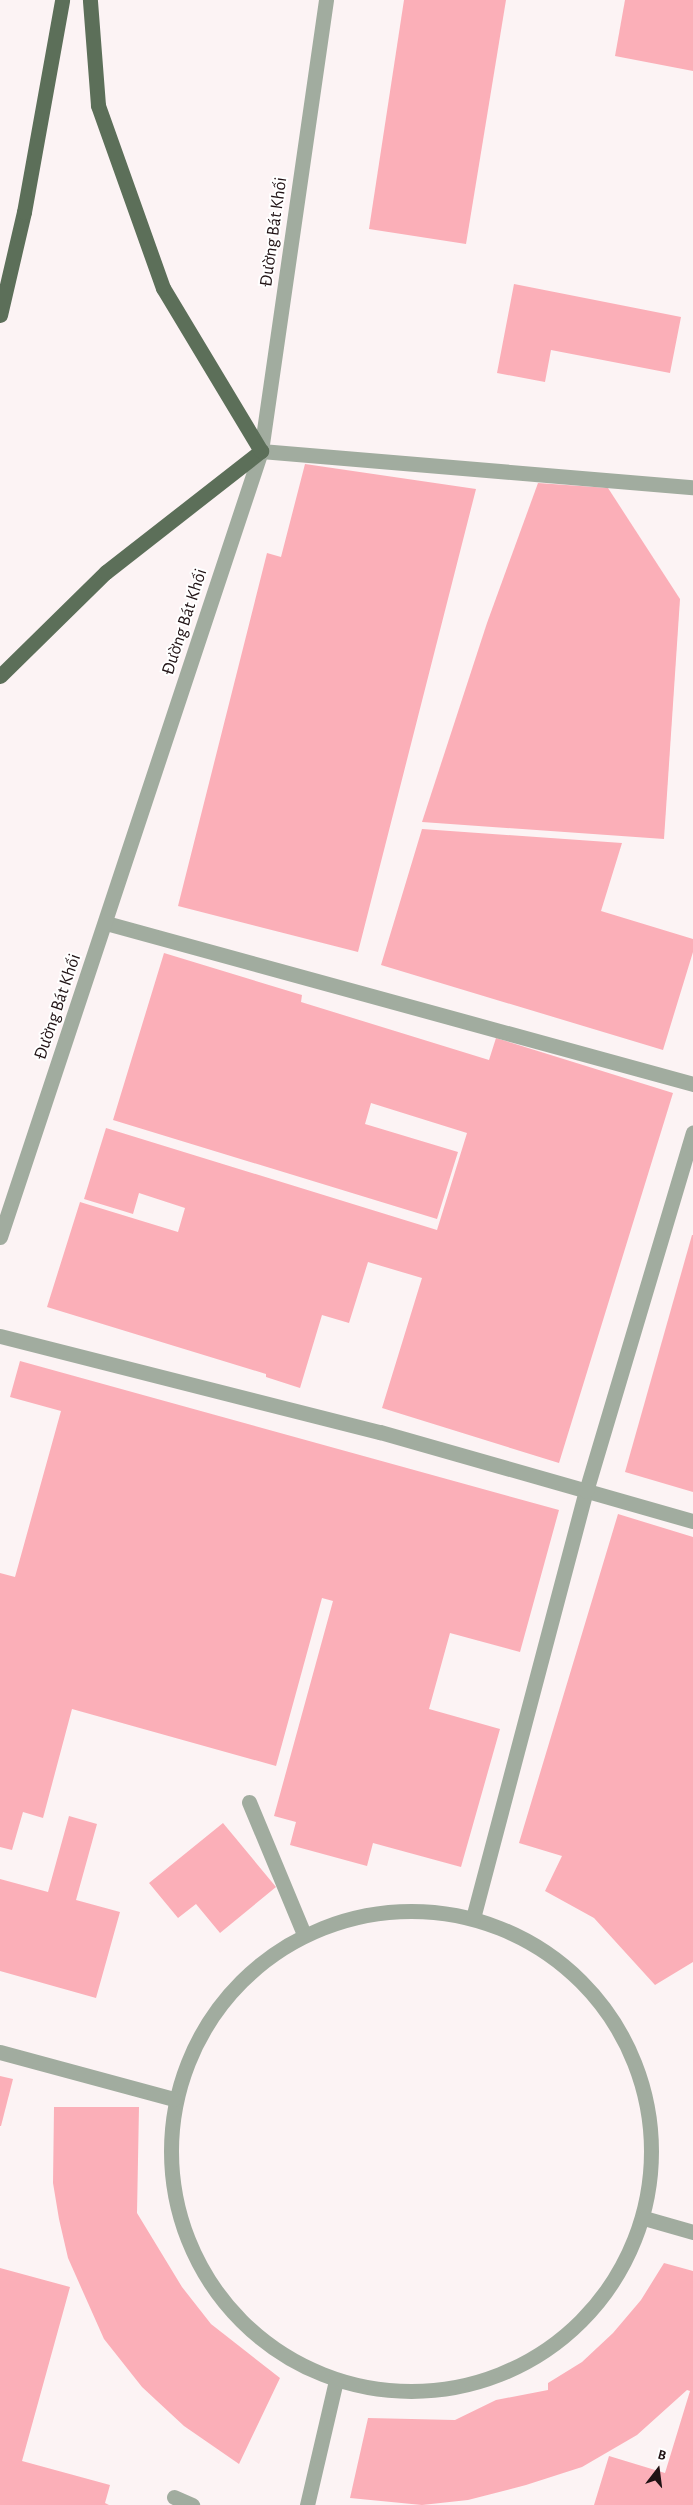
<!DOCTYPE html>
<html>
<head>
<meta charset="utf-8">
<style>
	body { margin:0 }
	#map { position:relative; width:693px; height:2505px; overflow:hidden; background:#fcf3f4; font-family:"Alegreya Sans",sans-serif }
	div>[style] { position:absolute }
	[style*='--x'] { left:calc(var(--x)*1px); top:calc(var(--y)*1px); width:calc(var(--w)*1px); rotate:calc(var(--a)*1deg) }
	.building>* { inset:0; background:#fbafb8 }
	.minor>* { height:15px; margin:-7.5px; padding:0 7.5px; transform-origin:7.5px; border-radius:7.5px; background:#a1ac9f }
	.minor>.ring { margin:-7.5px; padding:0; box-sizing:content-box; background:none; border:15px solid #a1ac9f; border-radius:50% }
	.primary>* { height:15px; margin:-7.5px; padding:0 7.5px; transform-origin:7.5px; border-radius:7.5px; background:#5c6f59 }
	span { translate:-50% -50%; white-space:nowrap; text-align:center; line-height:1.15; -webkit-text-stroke:4px #fff; paint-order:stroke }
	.street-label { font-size:18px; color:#201214 }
	.north { position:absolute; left:633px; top:2445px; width:50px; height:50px; -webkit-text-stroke:4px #fff; paint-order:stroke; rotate:15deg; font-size:14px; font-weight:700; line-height:20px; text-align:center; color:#201214 }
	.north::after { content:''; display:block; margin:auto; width:18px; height:22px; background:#201214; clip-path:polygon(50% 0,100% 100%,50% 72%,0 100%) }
</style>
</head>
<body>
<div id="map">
	<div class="building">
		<i style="clip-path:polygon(404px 0,506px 0,466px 244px,369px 229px)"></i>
		<i style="clip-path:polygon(625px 0,693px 0,693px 71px,615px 56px)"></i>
		<i style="clip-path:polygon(514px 284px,681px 317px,670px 373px,551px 350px,545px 382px,497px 373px)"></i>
		<i style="clip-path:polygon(305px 464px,476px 489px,358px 952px,178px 906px,267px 553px,281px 557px)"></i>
		<i style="clip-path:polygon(538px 483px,608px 488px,680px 599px,664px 839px,422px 822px,487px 623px)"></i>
		<i style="clip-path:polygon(422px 829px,622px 843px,601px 911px,693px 939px,693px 952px,663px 1050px,381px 965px)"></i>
		<i style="clip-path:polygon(164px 953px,302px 995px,301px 1002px,489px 1060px,496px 1038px,673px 1093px,559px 1463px,382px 1408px,422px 1278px,368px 1262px,349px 1323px,322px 1315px,300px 1388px,266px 1377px,266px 1374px,47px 1307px,80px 1202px,178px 1232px,185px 1208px,139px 1193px,133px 1214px,84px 1199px,106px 1128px,437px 1230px,467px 1133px,371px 1103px,365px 1124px,458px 1152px,437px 1219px,113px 1120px)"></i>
		<i style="clip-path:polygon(692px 1235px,693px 1235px,693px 1492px,625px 1472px)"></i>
		<i style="clip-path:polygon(20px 1361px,559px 1510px,520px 1652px,450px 1633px,429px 1709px,500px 1729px,461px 1867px,373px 1843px,367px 1866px,290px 1845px,296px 1822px,274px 1816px,333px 1601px,322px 1598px,276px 1766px,72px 1709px,43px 1818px,23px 1812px,12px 1850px,0 1847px,0 1573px,15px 1577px,61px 1411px,10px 1397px)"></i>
		<i style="clip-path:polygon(618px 1514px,693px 1537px,693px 1962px,655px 1985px,594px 1918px,545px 1891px,562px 1856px,519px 1843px)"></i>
		<i style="clip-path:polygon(69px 1816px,97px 1824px,76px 1900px,120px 1912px,96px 1998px,0 1971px,0 1879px,48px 1892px)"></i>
		<i style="clip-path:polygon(223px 1823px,276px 1887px,220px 1933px,196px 1904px,178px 1918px,149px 1883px)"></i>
		<i style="clip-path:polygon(0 2076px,13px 2079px,1px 2126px,0 2126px)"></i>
		<i style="clip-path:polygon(54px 2107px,139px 2107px,137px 2213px,182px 2287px,211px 2324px,280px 2378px,239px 2464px,184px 2426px,142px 2387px,104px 2339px,68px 2258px,59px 2219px,53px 2183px)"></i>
		<i style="clip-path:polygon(664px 2263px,693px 2271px,693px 2505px,594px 2505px,609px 2456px,665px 2473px,690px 2391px,687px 2390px,637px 2435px,582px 2467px,526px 2485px,468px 2500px,422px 2505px,350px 2498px,368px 2418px,455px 2420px,496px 2400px,548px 2390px,548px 2383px,582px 2362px,613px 2333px,641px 2300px)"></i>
		<i style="clip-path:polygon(0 2268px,70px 2287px,22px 2461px,110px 2485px,105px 2503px,109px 2505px,0 2505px)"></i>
	</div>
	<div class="minor">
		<i style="--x:261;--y:451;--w:433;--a:4.8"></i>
		<i style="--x:106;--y:923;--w:609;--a:15.34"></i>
		<i style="--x:0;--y:1237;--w:828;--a:-71.63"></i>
		<i style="--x:261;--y:451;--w:456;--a:-81.8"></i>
		<i style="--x:0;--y:1336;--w:392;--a:14.2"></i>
		<i style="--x:380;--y:1432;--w:325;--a:15.9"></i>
		<i style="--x:249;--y:1802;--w:143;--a:67.4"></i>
		<i class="ring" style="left:171px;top:1911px;width:465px;height:465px"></i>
		<i style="--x:473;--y:1918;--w:442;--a:-75.2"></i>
		<i style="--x:586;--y:1491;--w:374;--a:-73.4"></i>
		<i style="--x:0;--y:2052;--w:180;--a:15.1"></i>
		<i style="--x:644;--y:2218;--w:51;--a:15.9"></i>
		<i style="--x:174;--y:2497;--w:20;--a:24"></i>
		<i style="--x:307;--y:2505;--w:128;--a:-76.9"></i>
	</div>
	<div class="primary">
		<i style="--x:0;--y:315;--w:106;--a:-76.9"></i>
		<i style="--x:24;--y:212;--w:215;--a:-79.8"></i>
		<i style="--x:0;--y:676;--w:148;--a:-44.5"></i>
		<i style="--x:106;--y:572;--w:197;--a:-38"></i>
		<i style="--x:261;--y:451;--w:190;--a:-121"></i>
		<i style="--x:163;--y:288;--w:194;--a:-109.6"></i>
		<i style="--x:98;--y:105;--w:105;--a:-94.4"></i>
	</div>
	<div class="street-label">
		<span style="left:274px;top:232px;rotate:-82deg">Đường Bát Khối</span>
		<span style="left:185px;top:622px;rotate:-72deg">Đường Bát Khối</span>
		<span style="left:58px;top:1007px;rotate:-71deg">Đường Bát Khối</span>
	</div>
	<div class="north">B</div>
</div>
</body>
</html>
